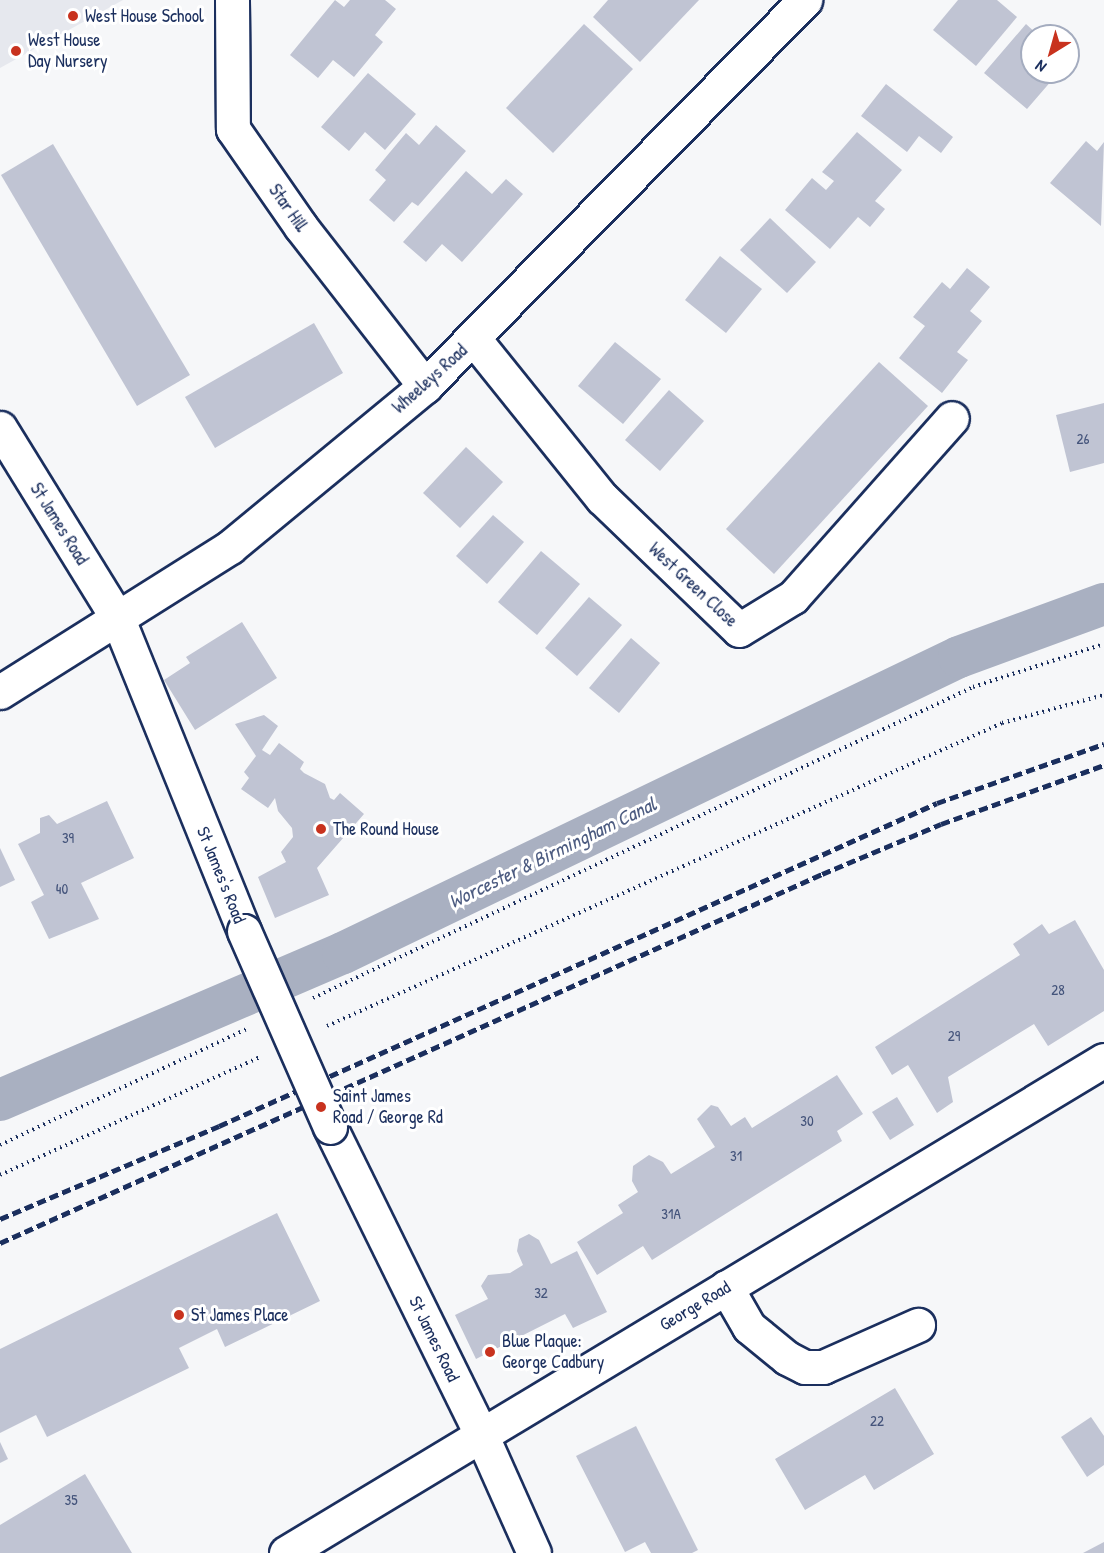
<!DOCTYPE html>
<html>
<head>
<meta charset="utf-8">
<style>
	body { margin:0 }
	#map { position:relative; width:1104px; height:1553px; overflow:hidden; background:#f6f7f9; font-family:"Patrick Hand",sans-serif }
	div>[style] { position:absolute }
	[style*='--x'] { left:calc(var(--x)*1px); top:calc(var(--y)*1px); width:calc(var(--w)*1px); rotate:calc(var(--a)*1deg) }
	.built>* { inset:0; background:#e6e8ee }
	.canal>* { height:42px; margin:-21px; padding:0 21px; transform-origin:21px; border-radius:21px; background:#a9b0c1 }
	.building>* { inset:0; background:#c0c4d3 }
	.path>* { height:4px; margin-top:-2px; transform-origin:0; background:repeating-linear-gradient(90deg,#1b2f5e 0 1.5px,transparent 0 6px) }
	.roads { filter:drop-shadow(2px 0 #1b2f5e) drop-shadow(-2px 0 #1b2f5e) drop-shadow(0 2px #1b2f5e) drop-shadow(0 -2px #1b2f5e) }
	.minor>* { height:33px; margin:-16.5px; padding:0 16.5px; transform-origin:16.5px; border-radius:16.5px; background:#fff }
	.rail>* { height:4.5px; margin-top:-2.25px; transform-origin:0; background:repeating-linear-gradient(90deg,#1b2f5e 0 9px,transparent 0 13.5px) }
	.bridges { filter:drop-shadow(2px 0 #1b2f5e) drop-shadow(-2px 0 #1b2f5e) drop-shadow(0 2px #1b2f5e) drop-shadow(0 -2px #1b2f5e) }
	.minor-bridge>* { height:33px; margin:-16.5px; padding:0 16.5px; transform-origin:16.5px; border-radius:16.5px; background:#fff }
	.dots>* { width:16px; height:16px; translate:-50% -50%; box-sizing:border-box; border:3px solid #fff; border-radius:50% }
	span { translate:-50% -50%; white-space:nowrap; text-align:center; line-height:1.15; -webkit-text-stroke:6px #fff; paint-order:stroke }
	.number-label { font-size:15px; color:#44547b }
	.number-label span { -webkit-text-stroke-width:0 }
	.poi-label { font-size:18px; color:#1b2f5e }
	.left { translate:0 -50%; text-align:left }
	.street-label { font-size:18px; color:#1b2f5e }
	.water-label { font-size:20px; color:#4d5c81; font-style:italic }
	.north { position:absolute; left:1020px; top:24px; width:60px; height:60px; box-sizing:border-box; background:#fff; border:2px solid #a4acbf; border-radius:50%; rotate:217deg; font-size:16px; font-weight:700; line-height:24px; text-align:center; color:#1b2f5e }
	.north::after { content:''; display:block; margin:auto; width:21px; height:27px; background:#c8321e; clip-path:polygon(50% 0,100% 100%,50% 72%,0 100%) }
</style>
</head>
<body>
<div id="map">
	<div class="built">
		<i style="clip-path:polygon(0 0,123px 0,0 68px)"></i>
	</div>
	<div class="canal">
		<i style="--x:0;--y:1100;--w:373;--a:-23.2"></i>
		<i style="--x:343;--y:953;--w:683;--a:-25.67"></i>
		<i style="--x:959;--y:657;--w:154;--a:-20.1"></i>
	</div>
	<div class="building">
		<i style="clip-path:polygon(335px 0,344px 7px,350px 0,385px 0,396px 9px,375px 35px,383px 42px,354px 77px,333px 60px,318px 78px,290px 55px)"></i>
		<i style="clip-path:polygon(608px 0,699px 0,640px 62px,593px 17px)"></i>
		<i style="clip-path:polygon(958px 0,997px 0,1017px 17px,976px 66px,933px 30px)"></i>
		<i style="clip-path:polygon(584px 24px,633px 69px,553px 153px,506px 108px)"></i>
		<i style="clip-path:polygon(1026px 24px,1039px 36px,1032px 36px,1032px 72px,1059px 72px,1027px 109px,984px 73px)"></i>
		<i style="clip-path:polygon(368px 73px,416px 114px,385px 150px,365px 132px,349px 151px,321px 127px)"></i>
		<i style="clip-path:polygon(886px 84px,953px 137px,941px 153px,919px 136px,907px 152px,861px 116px)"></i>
		<i style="clip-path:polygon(436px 125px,466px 151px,418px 206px,412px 202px,394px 222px,369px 200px,386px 180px,375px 170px,406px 133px,419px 145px)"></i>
		<i style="clip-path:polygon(857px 132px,902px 170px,875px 201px,885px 209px,870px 227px,858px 217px,830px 249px,785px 210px,812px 178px,826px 190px,834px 181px,822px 172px)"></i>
		<i style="clip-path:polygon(1086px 141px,1097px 151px,1104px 142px,1101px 226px,1050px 183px)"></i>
		<i style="clip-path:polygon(53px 144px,190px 375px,137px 406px,1px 175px)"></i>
		<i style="clip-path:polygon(466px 171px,492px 194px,506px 179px,523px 194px,462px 262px,442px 244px,426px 262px,403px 242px)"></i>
		<i style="clip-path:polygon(770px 218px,816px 262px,787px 293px,740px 250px)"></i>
		<i style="clip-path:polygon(720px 256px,762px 289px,726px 333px,685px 300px)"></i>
		<i style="clip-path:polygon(967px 268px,990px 287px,970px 311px,982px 321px,957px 352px,968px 360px,942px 393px,899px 358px,925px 326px,913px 317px,942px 282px,950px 289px)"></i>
		<i style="clip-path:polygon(314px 323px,343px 373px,215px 448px,185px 397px)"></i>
		<i style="clip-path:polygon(615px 342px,661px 379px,623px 424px,578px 386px)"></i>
		<i style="clip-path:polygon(879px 362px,928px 406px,774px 574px,726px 529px)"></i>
		<i style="clip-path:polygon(669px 390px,704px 421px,660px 471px,625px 440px)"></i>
		<i style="clip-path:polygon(1104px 403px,1104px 463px,1070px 472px,1056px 415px)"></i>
		<i style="clip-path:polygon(466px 447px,503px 482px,460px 528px,423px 493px)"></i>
		<i style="clip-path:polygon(493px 515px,524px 542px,487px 584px,456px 556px)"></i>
		<i style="clip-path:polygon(541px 551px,580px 584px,537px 635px,498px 602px)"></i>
		<i style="clip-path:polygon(589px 597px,622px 625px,577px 676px,545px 648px)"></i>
		<i style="clip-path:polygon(242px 622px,277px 678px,195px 730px,164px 680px,190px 663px,186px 657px)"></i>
		<i style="clip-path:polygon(631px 638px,660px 663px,619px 713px,589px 688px)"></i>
		<i style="clip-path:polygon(264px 715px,278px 726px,262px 750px,270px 755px,279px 743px,304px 762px,300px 769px,304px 773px,325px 784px,330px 798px,334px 800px,340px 793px,364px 814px,317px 868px,329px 895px,275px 918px,258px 877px,286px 862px,281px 852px,293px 837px,292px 828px,278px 811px,275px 798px,268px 808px,241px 789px,249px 778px,244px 772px,256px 756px,235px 724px)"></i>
		<i style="clip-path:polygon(107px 801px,134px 858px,81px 883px,99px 919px,49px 939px,31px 902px,44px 895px,18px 844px,40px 833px,40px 818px,49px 815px,57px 824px)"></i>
		<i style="clip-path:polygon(0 848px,15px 880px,0 887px)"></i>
		<i style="clip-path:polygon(1075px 920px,1104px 970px,1104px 1011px,1048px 1046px,1034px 1024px,948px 1077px,953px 1102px,937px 1113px,908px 1065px,892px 1075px,875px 1047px,1020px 955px,1013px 944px,1042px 924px,1049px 934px)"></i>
		<i style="clip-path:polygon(837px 1075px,863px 1114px,837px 1131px,842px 1141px,652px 1260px,643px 1246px,597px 1275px,577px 1242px,623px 1213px,618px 1205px,638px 1192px,632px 1181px,633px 1166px,649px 1155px,663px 1162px,671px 1174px,715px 1147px,697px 1119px,711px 1105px,718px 1107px,731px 1126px,745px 1117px,752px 1128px)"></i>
		<i style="clip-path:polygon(897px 1097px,914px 1125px,890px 1140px,872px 1112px)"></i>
		<i style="clip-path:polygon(277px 1213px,320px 1301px,225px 1347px,217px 1329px,179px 1348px,189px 1368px,47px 1437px,36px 1415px,0 1433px,0 1349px)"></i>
		<i style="clip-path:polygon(529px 1234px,539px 1240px,551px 1264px,577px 1251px,607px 1312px,573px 1328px,565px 1314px,476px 1359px,455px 1315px,488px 1299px,481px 1286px,488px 1275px,510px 1273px,523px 1265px,517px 1251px,519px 1239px)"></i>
		<i style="clip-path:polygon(895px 1388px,934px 1454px,874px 1490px,865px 1475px,805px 1510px,775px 1459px)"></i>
		<i style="clip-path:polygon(1091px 1417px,1104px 1436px,1104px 1465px,1087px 1477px,1061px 1437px)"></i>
		<i style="clip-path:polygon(636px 1426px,698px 1550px,692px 1553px,651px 1553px,645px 1542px,625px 1552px,576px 1456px)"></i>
		<i style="clip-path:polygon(0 1442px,8px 1459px,0 1463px)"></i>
		<i style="clip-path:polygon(85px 1474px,132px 1553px,0 1553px,0 1525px)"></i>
		<i style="clip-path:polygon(1104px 1542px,1104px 1553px,1083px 1553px)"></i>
	</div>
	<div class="path">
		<i style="--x:313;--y:998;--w:730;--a:-25.23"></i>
		<i style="--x:973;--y:687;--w:138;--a:-18.2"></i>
		<i style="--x:327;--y:1026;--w:740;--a:-24.17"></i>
		<i style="--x:1002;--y:723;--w:106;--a:-15.4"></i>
		<i style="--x:0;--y:1145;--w:272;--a:-25.2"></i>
		<i style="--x:0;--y:1175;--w:286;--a:-24.4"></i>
	</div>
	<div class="roads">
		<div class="minor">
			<i style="--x:232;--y:0;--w:129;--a:89.6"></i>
			<i style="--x:233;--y:129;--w:119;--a:55.2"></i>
			<i style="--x:301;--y:227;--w:202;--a:52.1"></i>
			<i style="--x:474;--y:339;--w:204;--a:51.2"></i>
			<i style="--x:602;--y:498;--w:190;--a:43.9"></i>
			<i style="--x:739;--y:630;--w:63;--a:-31.4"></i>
			<i style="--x:793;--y:597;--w:239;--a:-48.4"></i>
			<i style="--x:0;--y:428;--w:225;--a:58.3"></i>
			<i style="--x:118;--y:619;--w:336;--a:68"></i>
			<i style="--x:0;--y:692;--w:272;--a:-32.2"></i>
			<i style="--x:230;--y:547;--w:253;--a:-39.5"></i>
			<i style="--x:425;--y:386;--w:542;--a:-45.45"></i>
			<i style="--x:330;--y:1127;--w:342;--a:63.8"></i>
			<i style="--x:481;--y:1434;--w:130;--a:66"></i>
			<i style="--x:726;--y:1287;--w:46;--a:60.1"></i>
			<i style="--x:749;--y:1327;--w:49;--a:39.2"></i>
			<i style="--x:787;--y:1358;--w:20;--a:27"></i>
			<i style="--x:805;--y:1367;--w:18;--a:0"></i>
			<i style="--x:823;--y:1367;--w:104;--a:-23.9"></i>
			<i style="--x:286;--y:1553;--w:955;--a:-31.08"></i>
		</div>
	</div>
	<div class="rail">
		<i style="--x:0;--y:1219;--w:238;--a:-23"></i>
		<i style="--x:219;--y:1126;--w:787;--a:-24.22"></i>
		<i style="--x:937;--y:803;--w:177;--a:-19.5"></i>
		<i style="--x:0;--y:1243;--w:901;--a:-24.18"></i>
		<i style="--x:822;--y:874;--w:129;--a:-22.8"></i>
		<i style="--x:941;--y:824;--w:173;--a:-19.9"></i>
	</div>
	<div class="bridges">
		<div class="minor-bridge">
			<i style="--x:244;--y:931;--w:214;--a:66.3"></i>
		</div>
	</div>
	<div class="dots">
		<i style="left:73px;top:16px;background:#c8321e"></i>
		<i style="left:16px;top:51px;background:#c8321e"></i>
		<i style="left:321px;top:829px;background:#c8321e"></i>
		<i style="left:321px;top:1107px;background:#c8321e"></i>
		<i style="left:179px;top:1315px;background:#c8321e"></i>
		<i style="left:490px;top:1352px;background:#c8321e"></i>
	</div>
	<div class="number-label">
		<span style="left:1083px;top:439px">26</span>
		<span style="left:68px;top:838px">39</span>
		<span style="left:62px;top:889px">40</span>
		<span style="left:1058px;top:990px">28</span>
		<span style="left:954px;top:1036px">29</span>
		<span style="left:807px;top:1121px">30</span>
		<span style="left:736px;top:1156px">31</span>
		<span style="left:671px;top:1214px">31A</span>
		<span style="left:541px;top:1293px">32</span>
		<span style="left:877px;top:1421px">22</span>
		<span style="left:71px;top:1500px">35</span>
	</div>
	<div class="poi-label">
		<span class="left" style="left:85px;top:16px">West House School</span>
		<span class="left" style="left:28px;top:51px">West House<br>Day Nursery</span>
		<span class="left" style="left:333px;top:829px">The Round House</span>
		<span class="left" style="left:333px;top:1107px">Saint James<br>Road / George Rd</span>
		<span class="left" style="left:191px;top:1315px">St James Place</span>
		<span class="left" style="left:502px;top:1352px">Blue Plaque:<br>George Cadbury</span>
	</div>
	<div class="street-label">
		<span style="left:288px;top:208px;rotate:55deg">Star Hill</span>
		<span style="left:430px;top:379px;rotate:-42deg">Wheeleys Road</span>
		<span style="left:59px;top:524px;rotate:58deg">St James Road</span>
		<span style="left:693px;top:585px;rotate:43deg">West Green Close</span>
		<span style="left:221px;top:875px;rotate:68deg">St James's Road</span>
		<span style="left:695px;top:1306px;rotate:-31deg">George Road</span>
		<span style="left:434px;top:1339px;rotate:64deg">St James Road</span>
	</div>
	<div class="water-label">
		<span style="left:552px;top:852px;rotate:-26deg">Worcester &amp; Birmingham Canal</span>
	</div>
	<div class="north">N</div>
</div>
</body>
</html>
